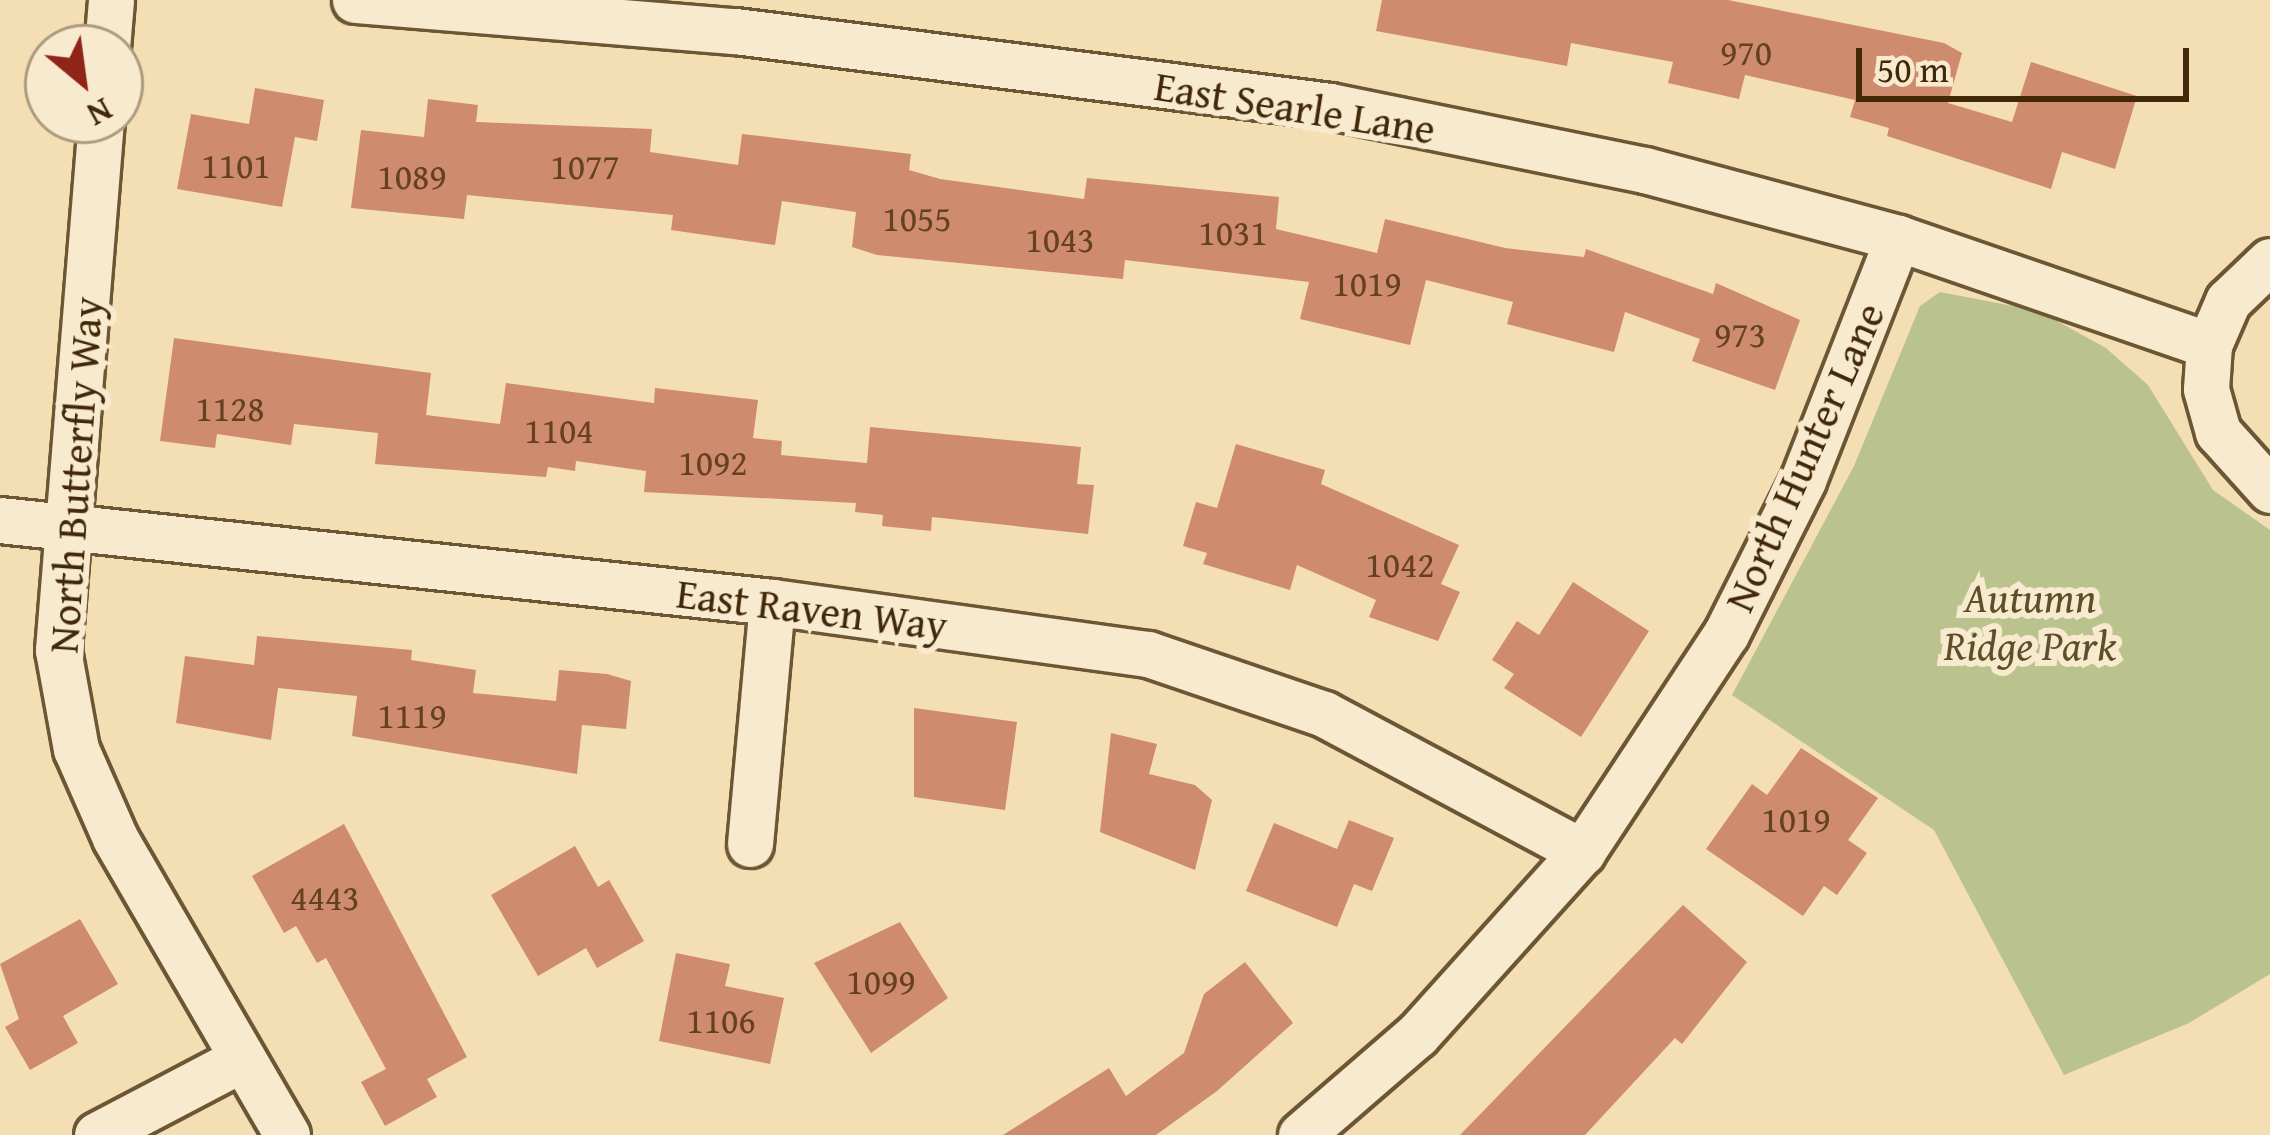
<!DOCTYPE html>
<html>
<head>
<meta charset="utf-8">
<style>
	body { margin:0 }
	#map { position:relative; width:2270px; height:1135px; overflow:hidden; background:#f4dfb5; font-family:"Gentium Book Plus",serif }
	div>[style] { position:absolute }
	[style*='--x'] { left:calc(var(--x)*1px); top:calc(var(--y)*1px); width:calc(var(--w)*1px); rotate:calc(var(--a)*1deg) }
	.green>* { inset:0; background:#bac28e }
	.building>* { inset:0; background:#cf8b6d }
	.roads { filter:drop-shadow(3px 0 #6d5633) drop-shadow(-3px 0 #6d5633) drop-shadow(0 3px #6d5633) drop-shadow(0 -3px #6d5633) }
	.street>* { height:45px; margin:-22.5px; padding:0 22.5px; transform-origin:22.5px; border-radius:22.5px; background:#f8eacf }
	span { translate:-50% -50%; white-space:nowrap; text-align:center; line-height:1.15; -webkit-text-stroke:12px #f8eacf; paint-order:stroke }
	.number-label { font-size:36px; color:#644121 }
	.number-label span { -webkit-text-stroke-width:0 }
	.street-label { font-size:42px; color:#402808 }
	.park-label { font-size:42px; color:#5e4e2a; font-style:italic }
	.north { position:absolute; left:24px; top:24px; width:120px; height:120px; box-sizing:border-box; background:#f8eacf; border:3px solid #ae9c7f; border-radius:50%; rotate:151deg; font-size:33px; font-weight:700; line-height:48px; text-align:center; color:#402808 }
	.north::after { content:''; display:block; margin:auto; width:42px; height:54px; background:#8f2418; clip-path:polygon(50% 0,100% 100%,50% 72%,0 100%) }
	.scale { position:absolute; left:1856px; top:48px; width:333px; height:54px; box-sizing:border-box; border:6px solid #402808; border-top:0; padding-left:15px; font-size:36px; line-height:42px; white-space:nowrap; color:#402808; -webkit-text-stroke:9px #f8eacf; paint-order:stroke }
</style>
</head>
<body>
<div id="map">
	<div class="green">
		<i style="clip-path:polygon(1940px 292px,2039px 311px,2106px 348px,2148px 385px,2213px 490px,2270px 530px,2270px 974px,2189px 1023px,2064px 1075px,1934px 830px,1732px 695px,1854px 466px,1920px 306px)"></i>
	</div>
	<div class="building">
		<i style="clip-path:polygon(1382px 0,1728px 0,1944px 43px,1962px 53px,1948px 103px,2012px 122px,2031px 62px,2137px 96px,2115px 169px,2062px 152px,2051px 189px,1887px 136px,1889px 128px,1850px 117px,1855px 100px,1745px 75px,1739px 99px,1668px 83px,1673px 62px,1571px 43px,1567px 66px,1376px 31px)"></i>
		<i style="clip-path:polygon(255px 88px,324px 100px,317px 141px,295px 137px,282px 207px,177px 189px,191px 114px,249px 124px)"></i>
		<i style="clip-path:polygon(428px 99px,478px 105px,476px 122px,652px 129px,650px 152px,738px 165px,742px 134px,911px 154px,909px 170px,940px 179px,1084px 199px,1087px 178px,1279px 197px,1276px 229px,1377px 253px,1385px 219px,1505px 248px,1584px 257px,1586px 249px,1713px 294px,1716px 283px,1800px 320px,1775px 390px,1692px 361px,1700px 339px,1625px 312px,1614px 352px,1507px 324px,1513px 302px,1426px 280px,1410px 345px,1300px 319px,1309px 282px,1125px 260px,1123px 279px,877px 255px,852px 247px,856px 212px,782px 201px,775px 245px,671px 230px,673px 215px,467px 195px,464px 219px,351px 208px,361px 130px,424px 137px)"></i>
		<i style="clip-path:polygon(174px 338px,431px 373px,426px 415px,500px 424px,506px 383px,654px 403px,655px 388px,758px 400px,753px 438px,782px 441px,781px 455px,867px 463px,870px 427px,1081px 447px,1077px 484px,1094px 485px,1088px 534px,932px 517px,931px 531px,882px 526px,883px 515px,855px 512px,856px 503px,644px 492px,646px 471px,576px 461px,575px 471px,548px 467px,546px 477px,375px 464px,378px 433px,294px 424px,291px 445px,217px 434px,215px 448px,160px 441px)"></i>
		<i style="clip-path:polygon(1236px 444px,1325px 470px,1321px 484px,1459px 545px,1441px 584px,1460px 592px,1438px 641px,1369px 617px,1376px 600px,1297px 565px,1290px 590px,1203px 564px,1207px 553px,1183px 546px,1196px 502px,1217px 508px)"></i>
		<i style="clip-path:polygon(1573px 582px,1649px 631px,1581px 737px,1504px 688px,1514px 674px,1492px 660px,1517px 621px,1539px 635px)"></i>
		<i style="clip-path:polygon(257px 636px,412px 650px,411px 660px,476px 670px,473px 693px,556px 701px,559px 670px,607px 674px,631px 681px,626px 729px,582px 725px,577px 774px,352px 736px,357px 696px,278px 688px,271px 740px,176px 723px,185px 656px,254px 665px)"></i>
		<i style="clip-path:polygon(914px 708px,1017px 722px,1005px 810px,914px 797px)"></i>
		<i style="clip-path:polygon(1111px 733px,1157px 744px,1149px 774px,1195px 785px,1212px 800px,1195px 870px,1100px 832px)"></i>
		<i style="clip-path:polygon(1801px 748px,1878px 798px,1848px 840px,1867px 853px,1837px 895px,1824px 886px,1803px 916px,1706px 849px,1752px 784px,1767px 795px)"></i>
		<i style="clip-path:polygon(1349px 820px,1394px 838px,1372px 891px,1354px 884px,1337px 927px,1246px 891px,1274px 823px,1337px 849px)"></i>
		<i style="clip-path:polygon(344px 824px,467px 1057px,427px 1079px,437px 1097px,385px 1126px,361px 1082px,386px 1069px,326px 958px,317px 963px,296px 926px,284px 933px,252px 876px)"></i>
		<i style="clip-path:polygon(575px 846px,598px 887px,609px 880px,644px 941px,597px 968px,586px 948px,538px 976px,491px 895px)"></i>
		<i style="clip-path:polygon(1683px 905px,1747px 962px,1682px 1044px,1675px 1038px,1585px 1135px,1460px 1135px)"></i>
		<i style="clip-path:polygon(80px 919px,118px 984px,63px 1016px,78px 1043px,30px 1070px,5px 1027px,19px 1019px,0 964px)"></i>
		<i style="clip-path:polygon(900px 922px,948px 998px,871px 1053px,814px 963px)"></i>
		<i style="clip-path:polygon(676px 953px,730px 964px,725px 986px,784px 998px,770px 1064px,659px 1041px)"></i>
		<i style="clip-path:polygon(1245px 962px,1293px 1023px,1217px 1091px,1156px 1135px,1003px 1135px,1109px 1068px,1126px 1096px,1184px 1053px,1204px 994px)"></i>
	</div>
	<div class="roads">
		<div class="street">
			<i style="--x:355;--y:0;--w:381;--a:4.7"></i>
			<i style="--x:735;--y:31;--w:600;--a:7.18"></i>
			<i style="--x:1330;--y:106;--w:321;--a:11.5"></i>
			<i style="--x:1645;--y:170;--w:262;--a:15"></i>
			<i style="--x:1898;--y:238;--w:329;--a:19"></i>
			<i style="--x:107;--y:48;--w:48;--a:-85.2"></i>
			<i style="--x:101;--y:120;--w:532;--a:94.64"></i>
			<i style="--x:58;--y:650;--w:101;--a:79.7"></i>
			<i style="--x:76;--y:749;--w:97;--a:66.3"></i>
			<i style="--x:115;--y:838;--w:343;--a:59.9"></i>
			<i style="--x:2270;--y:261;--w:58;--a:136.4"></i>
			<i style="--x:2228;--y:301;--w:48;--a:113.4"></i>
			<i style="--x:2209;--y:345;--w:44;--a:93.9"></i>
			<i style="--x:2206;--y:389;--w:45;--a:74.4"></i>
			<i style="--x:2218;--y:432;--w:78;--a:48.1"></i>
			<i style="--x:0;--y:520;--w:776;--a:6.06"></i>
			<i style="--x:772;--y:602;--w:380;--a:7.9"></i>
			<i style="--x:1148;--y:654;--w:186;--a:18.8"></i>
			<i style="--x:1324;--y:714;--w:293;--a:28.1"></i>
			<i style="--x:750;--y:844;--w:243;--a:-84.8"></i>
			<i style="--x:97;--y:1135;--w:164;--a:-27.7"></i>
			<i style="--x:1301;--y:1135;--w:153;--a:-40.8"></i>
			<i style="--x:1417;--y:1035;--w:246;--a:-48"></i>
			<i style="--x:1582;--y:852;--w:261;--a:-56.6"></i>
			<i style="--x:1726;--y:634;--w:172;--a:-63.4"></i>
			<i style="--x:1803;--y:480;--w:260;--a:-68.6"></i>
		</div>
	</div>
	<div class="number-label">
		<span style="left:1746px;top:52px">970</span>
		<span style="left:236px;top:165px">1101</span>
		<span style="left:585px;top:166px">1077</span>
		<span style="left:412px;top:176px">1089</span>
		<span style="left:917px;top:218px">1055</span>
		<span style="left:1233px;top:232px">1031</span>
		<span style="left:1060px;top:239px">1043</span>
		<span style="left:1367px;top:283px">1019</span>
		<span style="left:1740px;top:334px">973</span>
		<span style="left:230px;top:408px">1128</span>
		<span style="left:559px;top:430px">1104</span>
		<span style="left:713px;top:462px">1092</span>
		<span style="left:1400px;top:564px">1042</span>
		<span style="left:412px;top:715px">1119</span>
		<span style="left:1796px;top:819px">1019</span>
		<span style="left:325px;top:897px">4443</span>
		<span style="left:881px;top:981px">1099</span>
		<span style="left:721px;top:1020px">1106</span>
	</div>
	<div class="street-label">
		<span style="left:1295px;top:107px;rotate:9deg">East Searle Lane</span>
		<span style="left:1804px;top:457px;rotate:-66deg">North Hunter Lane</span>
		<span style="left:75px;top:475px;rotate:-86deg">North Butterfly Way</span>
		<span style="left:812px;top:609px;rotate:7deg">East Raven Way</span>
	</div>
	<div class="park-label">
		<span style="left:2030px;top:621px">Autumn<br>Ridge Park</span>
	</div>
	<div class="north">N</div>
	<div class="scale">50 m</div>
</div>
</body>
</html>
